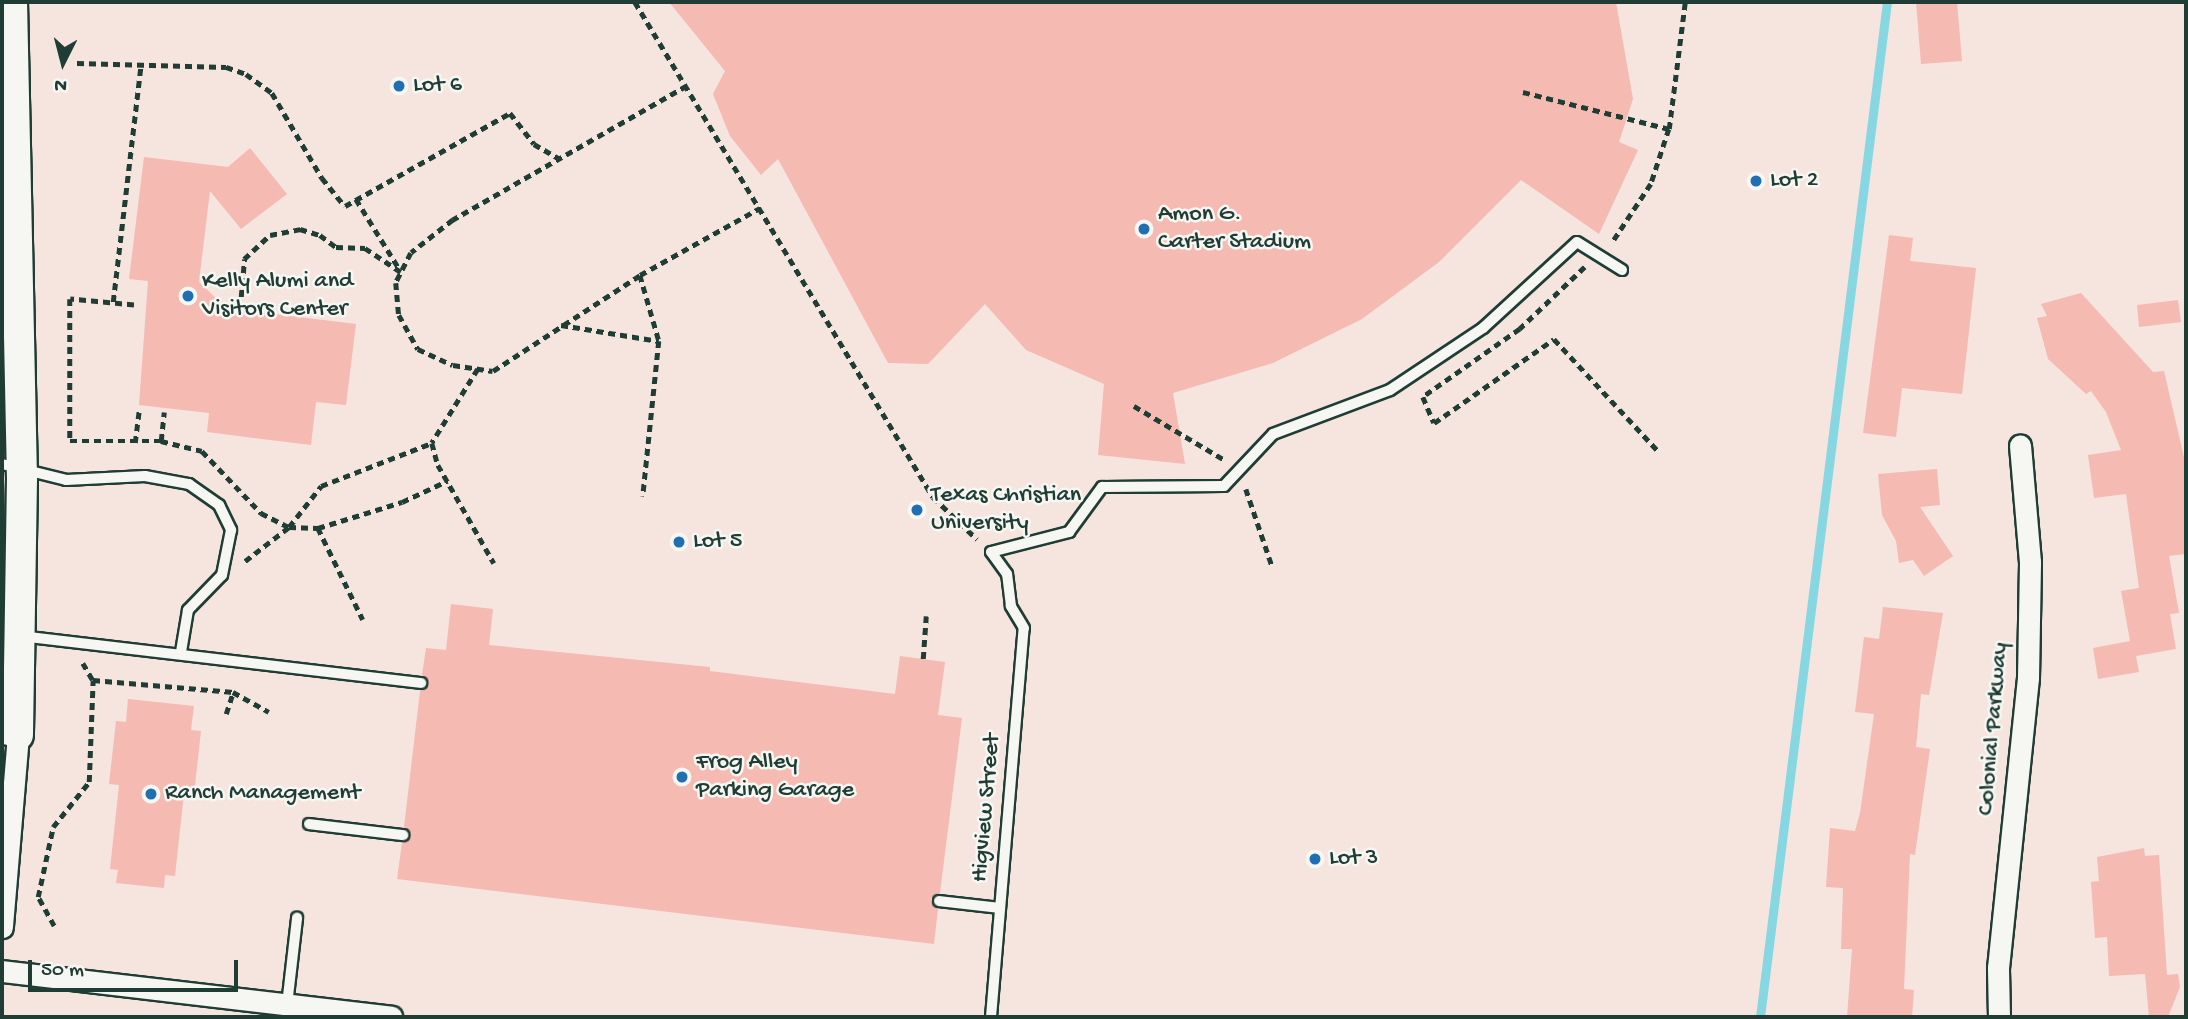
<!DOCTYPE html>
<html>
<head>
<meta charset="utf-8">
<style>
	body { margin:0 }
	#map { position:relative; width:2188px; height:1019px; overflow:hidden; background:#f6e4de; font-family:"Gochi Hand",sans-serif }
	div>[style] { position:absolute }
	[style*='--x'] { left:calc(var(--x)*1px); top:calc(var(--y)*1px); width:calc(var(--w)*1px); rotate:calc(var(--a)*1deg) }
	.stream>* { height:9px; margin:-4.5px; padding:0 4.5px; transform-origin:4.5px; border-radius:4.5px; background:#87d7e3 }
	.building>* { inset:0; background:#f5bab1 }
	.path>* { height:4.5px; margin-top:-2.25px; transform-origin:0; background:repeating-linear-gradient(90deg,#1f3d34 0 7px,transparent 0 12px) }
	.roads { filter:drop-shadow(2px 0 #1f3d34) drop-shadow(-2px 0 #1f3d34) drop-shadow(0 2px #1f3d34) drop-shadow(0 -2px #1f3d34) }
	.lane>* { height:10px; margin:-5px; padding:0 5px; transform-origin:5px; border-radius:5px; background:#f6f6f2 }
	.street>* { height:21px; margin:-10.5px; padding:0 10.5px; transform-origin:10.5px; border-radius:10.5px; background:#f6f6f2 }
	.secondary>* { height:30px; margin:-15px; padding:0 15px; transform-origin:15px; border-radius:15px; background:#f6f6f2 }
	.dots>* { width:19px; height:19px; translate:-50% -50%; box-sizing:border-box; border:4px solid #f6f6f2; border-radius:50% }
	span { translate:-50% -50%; white-space:nowrap; text-align:center; line-height:1.15; -webkit-text-stroke:5px #f6f6f2; paint-order:stroke }
	.poi-label { font-size:24px; color:#1f3d34 }
	.left { translate:0 -50%; text-align:left }
	.street-label { font-size:24px; color:#1f3d34 }
	.frame { position:absolute; inset:0; border:4px solid #1f3d34; pointer-events:none }
	.north { position:absolute; left:28px; top:28px; width:70px; height:70px; -webkit-text-stroke:5px #f6f6f2; paint-order:stroke; rotate:186deg; font-size:19px; font-weight:700; line-height:28px; text-align:center; color:#1f3d34 }
	.north::after { content:''; display:block; margin:auto; width:24px; height:32px; background:#1f3d34; clip-path:polygon(50% 0,100% 100%,50% 72%,0 100%) }
	.scale { position:absolute; left:28px; top:960px; width:210px; height:32px; box-sizing:border-box; border:4px solid #1f3d34; border-top:0; padding-left:9px; font-size:21px; line-height:24px; white-space:nowrap; color:#1f3d34; -webkit-text-stroke:5px #f6f6f2; paint-order:stroke }
</style>
</head>
<body>
<div id="map">
	<div class="stream">
		<i style="--x:1760;--y:1017;--w:1023;--a:-82.87"></i>
	</div>
	<div class="building">
		<i style="clip-path:polygon(669px 2px,1616px 2px,1633px 99px,1619px 142px,1638px 150px,1599px 234px,1521px 180px,1439px 262px,1362px 319px,1273px 363px,1173px 393px,1185px 464px,1098px 455px,1104px 384px,1026px 350px,985px 304px,928px 364px,888px 363px,778px 159px,761px 175px,730px 136px,713px 94px,725px 71px)"></i>
		<i style="clip-path:polygon(1916px 2px,1957px 2px,1962px 61px,1921px 64px)"></i>
		<i style="clip-path:polygon(250px 148px,287px 194px,241px 229px,210px 191px,199px 282px,226px 308px,356px 324px,346px 405px,316px 402px,311px 445px,207px 432px,209px 413px,139px 405px,148px 281px,129px 279px,144px 157px,228px 167px)"></i>
		<i style="clip-path:polygon(1889px 235px,1913px 238px,1910px 261px,1976px 268px,1962px 394px,1902px 388px,1896px 437px,1863px 433px)"></i>
		<i style="clip-path:polygon(2081px 293px,2153px 372px,2164px 371px,2186px 466px,2186px 554px,2169px 556px,2179px 613px,2170px 614px,2176px 649px,2136px 656px,2139px 672px,2098px 679px,2093px 648px,2130px 641px,2121px 591px,2139px 588px,2126px 494px,2094px 498px,2088px 455px,2121px 450px,2106px 412px,2091px 391px,2086px 394px,2048px 359px,2037px 318px,2047px 316px,2041px 304px)"></i>
		<i style="clip-path:polygon(2178px 300px,2181px 322px,2139px 327px,2137px 305px)"></i>
		<i style="clip-path:polygon(1937px 469px,1940px 505px,1920px 507px,1953px 556px,1924px 576px,1913px 560px,1899px 563px,1896px 541px,1882px 515px,1878px 474px)"></i>
		<i style="clip-path:polygon(451px 604px,493px 609px,489px 645px,710px 667px,710px 671px,895px 694px,900px 656px,945px 662px,938px 715px,962px 718px,940px 893px,931px 899px,938px 909px,934px 944px,397px 879px,402px 843px,411px 837px,404px 827px,420px 691px,429px 683px,422px 675px,426px 648px,446px 650px)"></i>
		<i style="clip-path:polygon(1883px 607px,1943px 613px,1929px 695px,1921px 694px,1916px 747px,1930px 749px,1915px 855px,1910px 854px,1904px 989px,1914px 990px,1912px 1017px,1847px 1017px,1852px 949px,1841px 949px,1843px 888px,1826px 887px,1830px 828px,1855px 831px,1860px 813px,1874px 714px,1855px 712px,1864px 637px,1879px 639px)"></i>
		<i style="clip-path:polygon(128px 699px,194px 706px,191px 730px,201px 731px,194px 794px,184px 793px,175px 876px,165px 875px,164px 888px,116px 883px,118px 870px,110px 869px,119px 785px,109px 784px,116px 721px,126px 722px)"></i>
		<i style="clip-path:polygon(2144px 848px,2145px 856px,2159px 855px,2167px 975px,2178px 974px,2180px 987px,2168px 1017px,2149px 1017px,2145px 974px,2109px 976px,2107px 937px,2095px 938px,2091px 882px,2099px 881px,2097px 857px)"></i>
	</div>
	<div class="path">
		<i style="--x:635;--y:2;--w:578;--a:58.95"></i>
		<i style="--x:933;--y:497;--w:61;--a:43.7"></i>
		<i style="--x:77;--y:63;--w:149;--a:1.5"></i>
		<i style="--x:226;--y:67;--w:21;--a:19"></i>
		<i style="--x:246;--y:74;--w:32;--a:36"></i>
		<i style="--x:272;--y:93;--w:99;--a:59.5"></i>
		<i style="--x:322;--y:178;--w:36;--a:51"></i>
		<i style="--x:345;--y:206;--w:189;--a:-29.4"></i>
		<i style="--x:510;--y:113;--w:39;--a:52"></i>
		<i style="--x:534;--y:144;--w:30;--a:30"></i>
		<i style="--x:687;--y:86;--w:270;--a:150.2"></i>
		<i style="--x:453;--y:220;--w:53;--a:141.8"></i>
		<i style="--x:411;--y:253;--w:34;--a:117"></i>
		<i style="--x:396;--y:283;--w:32;--a:85"></i>
		<i style="--x:399;--y:315;--w:39;--a:61"></i>
		<i style="--x:418;--y:349;--w:38;--a:25"></i>
		<i style="--x:453;--y:365;--w:40;--a:8.5"></i>
		<i style="--x:493;--y:371;--w:176;--a:-33.1"></i>
		<i style="--x:640;--y:275;--w:137;--a:-29.2"></i>
		<i style="--x:1523;--y:92;--w:151;--a:14.2"></i>
		<i style="--x:1669;--y:129;--w:58;--a:108.1"></i>
		<i style="--x:1651;--y:184;--w:71;--a:123.5"></i>
		<i style="--x:1669;--y:129;--w:128;--a:-82.8"></i>
		<i style="--x:356;--y:199;--w:84;--a:58.2"></i>
		<i style="--x:1585;--y:267;--w:90;--a:136.4"></i>
		<i style="--x:1520;--y:329;--w:118;--a:145"></i>
		<i style="--x:1423;--y:397;--w:28;--a:67"></i>
		<i style="--x:1434;--y:423;--w:146;--a:-35"></i>
		<i style="--x:1554;--y:339;--w:153;--a:47.1"></i>
		<i style="--x:640;--y:275;--w:69;--a:73.9"></i>
		<i style="--x:241;--y:297;--w:38;--a:-85"></i>
		<i style="--x:244;--y:259;--w:35;--a:-43"></i>
		<i style="--x:270;--y:235;--w:31;--a:-11"></i>
		<i style="--x:300;--y:229;--w:21;--a:17"></i>
		<i style="--x:320;--y:235;--w:20;--a:37"></i>
		<i style="--x:336;--y:247;--w:29;--a:2"></i>
		<i style="--x:365;--y:248;--w:43;--a:33.7"></i>
		<i style="--x:113;--y:302;--w:239;--a:-83.3"></i>
		<i style="--x:134;--y:305;--w:64;--a:-174.6"></i>
		<i style="--x:70;--y:299;--w:142;--a:90"></i>
		<i style="--x:70;--y:441;--w:91;--a:0"></i>
		<i style="--x:161;--y:441;--w:29;--a:-84"></i>
		<i style="--x:561;--y:325;--w:99;--a:9.3"></i>
		<i style="--x:659;--y:341;--w:156;--a:95.9"></i>
		<i style="--x:478;--y:369;--w:87;--a:121.9"></i>
		<i style="--x:432;--y:443;--w:23;--a:75"></i>
		<i style="--x:438;--y:465;--w:113;--a:60.3"></i>
		<i style="--x:1134;--y:406;--w:104;--a:30.8"></i>
		<i style="--x:161;--y:441;--w:42;--a:13.7"></i>
		<i style="--x:202;--y:451;--w:86;--a:46.4"></i>
		<i style="--x:261;--y:513;--w:31;--a:27"></i>
		<i style="--x:289;--y:527;--w:29;--a:2"></i>
		<i style="--x:318;--y:528;--w:88;--a:-17.2"></i>
		<i style="--x:402;--y:502;--w:50;--a:-25"></i>
		<i style="--x:135;--y:443;--w:34;--a:-83"></i>
		<i style="--x:1246;--y:489;--w:81;--a:71.3"></i>
		<i style="--x:318;--y:528;--w:102;--a:63.9"></i>
		<i style="--x:245;--y:561;--w:56;--a:-37.7"></i>
		<i style="--x:289;--y:527;--w:52;--a:-52"></i>
		<i style="--x:321;--y:486;--w:119;--a:-21.2"></i>
		<i style="--x:923;--y:659;--w:43;--a:-86"></i>
		<i style="--x:83;--y:663;--w:20;--a:60"></i>
		<i style="--x:226;--y:714;--w:23;--a:-72"></i>
		<i style="--x:54;--y:926;--w:33;--a:-119"></i>
		<i style="--x:38;--y:897;--w:72;--a:-77.9"></i>
		<i style="--x:53;--y:827;--w:58;--a:-51.3"></i>
		<i style="--x:89;--y:782;--w:102;--a:-87.8"></i>
		<i style="--x:93;--y:680;--w:141;--a:4.9"></i>
		<i style="--x:233;--y:692;--w:41;--a:29.1"></i>
	</div>
	<div class="roads">
		<div class="lane">
			<i style="--x:2;--y:464;--w:66;--a:14"></i>
			<i style="--x:66;--y:480;--w:79;--a:-2.9"></i>
			<i style="--x:145;--y:476;--w:45;--a:10.3"></i>
			<i style="--x:189;--y:484;--w:37;--a:35"></i>
			<i style="--x:219;--y:505;--w:28;--a:64"></i>
			<i style="--x:231;--y:530;--w:46;--a:101.3"></i>
			<i style="--x:222;--y:575;--w:49;--a:134.2"></i>
			<i style="--x:188;--y:610;--w:43;--a:99.5"></i>
			<i style="--x:21;--y:636;--w:403;--a:6.7"></i>
			<i style="--x:309;--y:824;--w:95;--a:6.7"></i>
			<i style="--x:939;--y:901;--w:61;--a:6.5"></i>
			<i style="--x:287;--y:1005;--w:88;--a:-83.4"></i>
			<i style="--x:991;--y:1017;--w:390;--a:-85.2"></i>
			<i style="--x:1024;--y:628;--w:26;--a:-121"></i>
			<i style="--x:1011;--y:606;--w:32;--a:-97"></i>
			<i style="--x:1007;--y:574;--w:27;--a:-126"></i>
			<i style="--x:991;--y:552;--w:81;--a:-14.4"></i>
			<i style="--x:1069;--y:532;--w:56;--a:-53.7"></i>
			<i style="--x:1102;--y:487;--w:122;--a:-0.5"></i>
			<i style="--x:1224;--y:486;--w:71;--a:-46.7"></i>
			<i style="--x:1273;--y:434;--w:125;--a:-20.6"></i>
			<i style="--x:1390;--y:390;--w:112;--a:-33.7"></i>
			<i style="--x:1483;--y:328;--w:127;--a:-42.5"></i>
			<i style="--x:1577;--y:242;--w:53;--a:31.9"></i>
		</div>
		<div class="street">
			<i style="--x:2;--y:733;--w:16;--a:7"></i>
			<i style="--x:18;--y:735;--w:193;--a:94.8"></i>
			<i style="--x:2;--y:971;--w:392;--a:6.7"></i>
			<i style="--x:1999;--y:1017;--w:49;--a:-91.2"></i>
			<i style="--x:1998;--y:968;--w:292;--a:-84.1"></i>
			<i style="--x:2028;--y:678;--w:116;--a:-89"></i>
			<i style="--x:2030;--y:562;--w:117;--a:-94.9"></i>
		</div>
		<div class="secondary">
			<i style="--x:12;--y:2;--w:476;--a:88.8"></i>
			<i style="--x:22;--y:478;--w:257;--a:90.9"></i>
		</div>
	</div>
	<div class="dots">
		<i style="left:399px;top:86px;background:#1f6fb2"></i>
		<i style="left:1756px;top:181px;background:#1f6fb2"></i>
		<i style="left:1144px;top:229px;background:#1f6fb2"></i>
		<i style="left:188px;top:296px;background:#1f6fb2"></i>
		<i style="left:917px;top:510px;background:#1f6fb2"></i>
		<i style="left:679px;top:542px;background:#1f6fb2"></i>
		<i style="left:682px;top:777px;background:#1f6fb2"></i>
		<i style="left:151px;top:794px;background:#1f6fb2"></i>
		<i style="left:1315px;top:859px;background:#1f6fb2"></i>
	</div>
	<div class="poi-label">
		<span class="left" style="left:413px;top:86px">Lot 6</span>
		<span class="left" style="left:1770px;top:181px">Lot 2</span>
		<span class="left" style="left:1158px;top:229px">Amon G.<br>Carter Stadium</span>
		<span class="left" style="left:202px;top:296px">Kelly Alumi and<br>Visitors Center</span>
		<span class="left" style="left:931px;top:510px">Texas Christian<br>University</span>
		<span class="left" style="left:693px;top:542px">Lot 5</span>
		<span class="left" style="left:696px;top:777px">Frog Alley<br>Parking Garage</span>
		<span class="left" style="left:165px;top:794px">Ranch Management</span>
		<span class="left" style="left:1329px;top:859px">Lot 3</span>
	</div>
	<div class="street-label">
		<span style="left:1994px;top:729px;rotate:-85deg">Colonial Parkway</span>
		<span style="left:987px;top:808px;rotate:-85deg">Higview Street</span>
	</div>
	<div class="frame"></div>
	<div class="north">N</div>
	<div class="scale">50 m</div>
</div>
</body>
</html>
